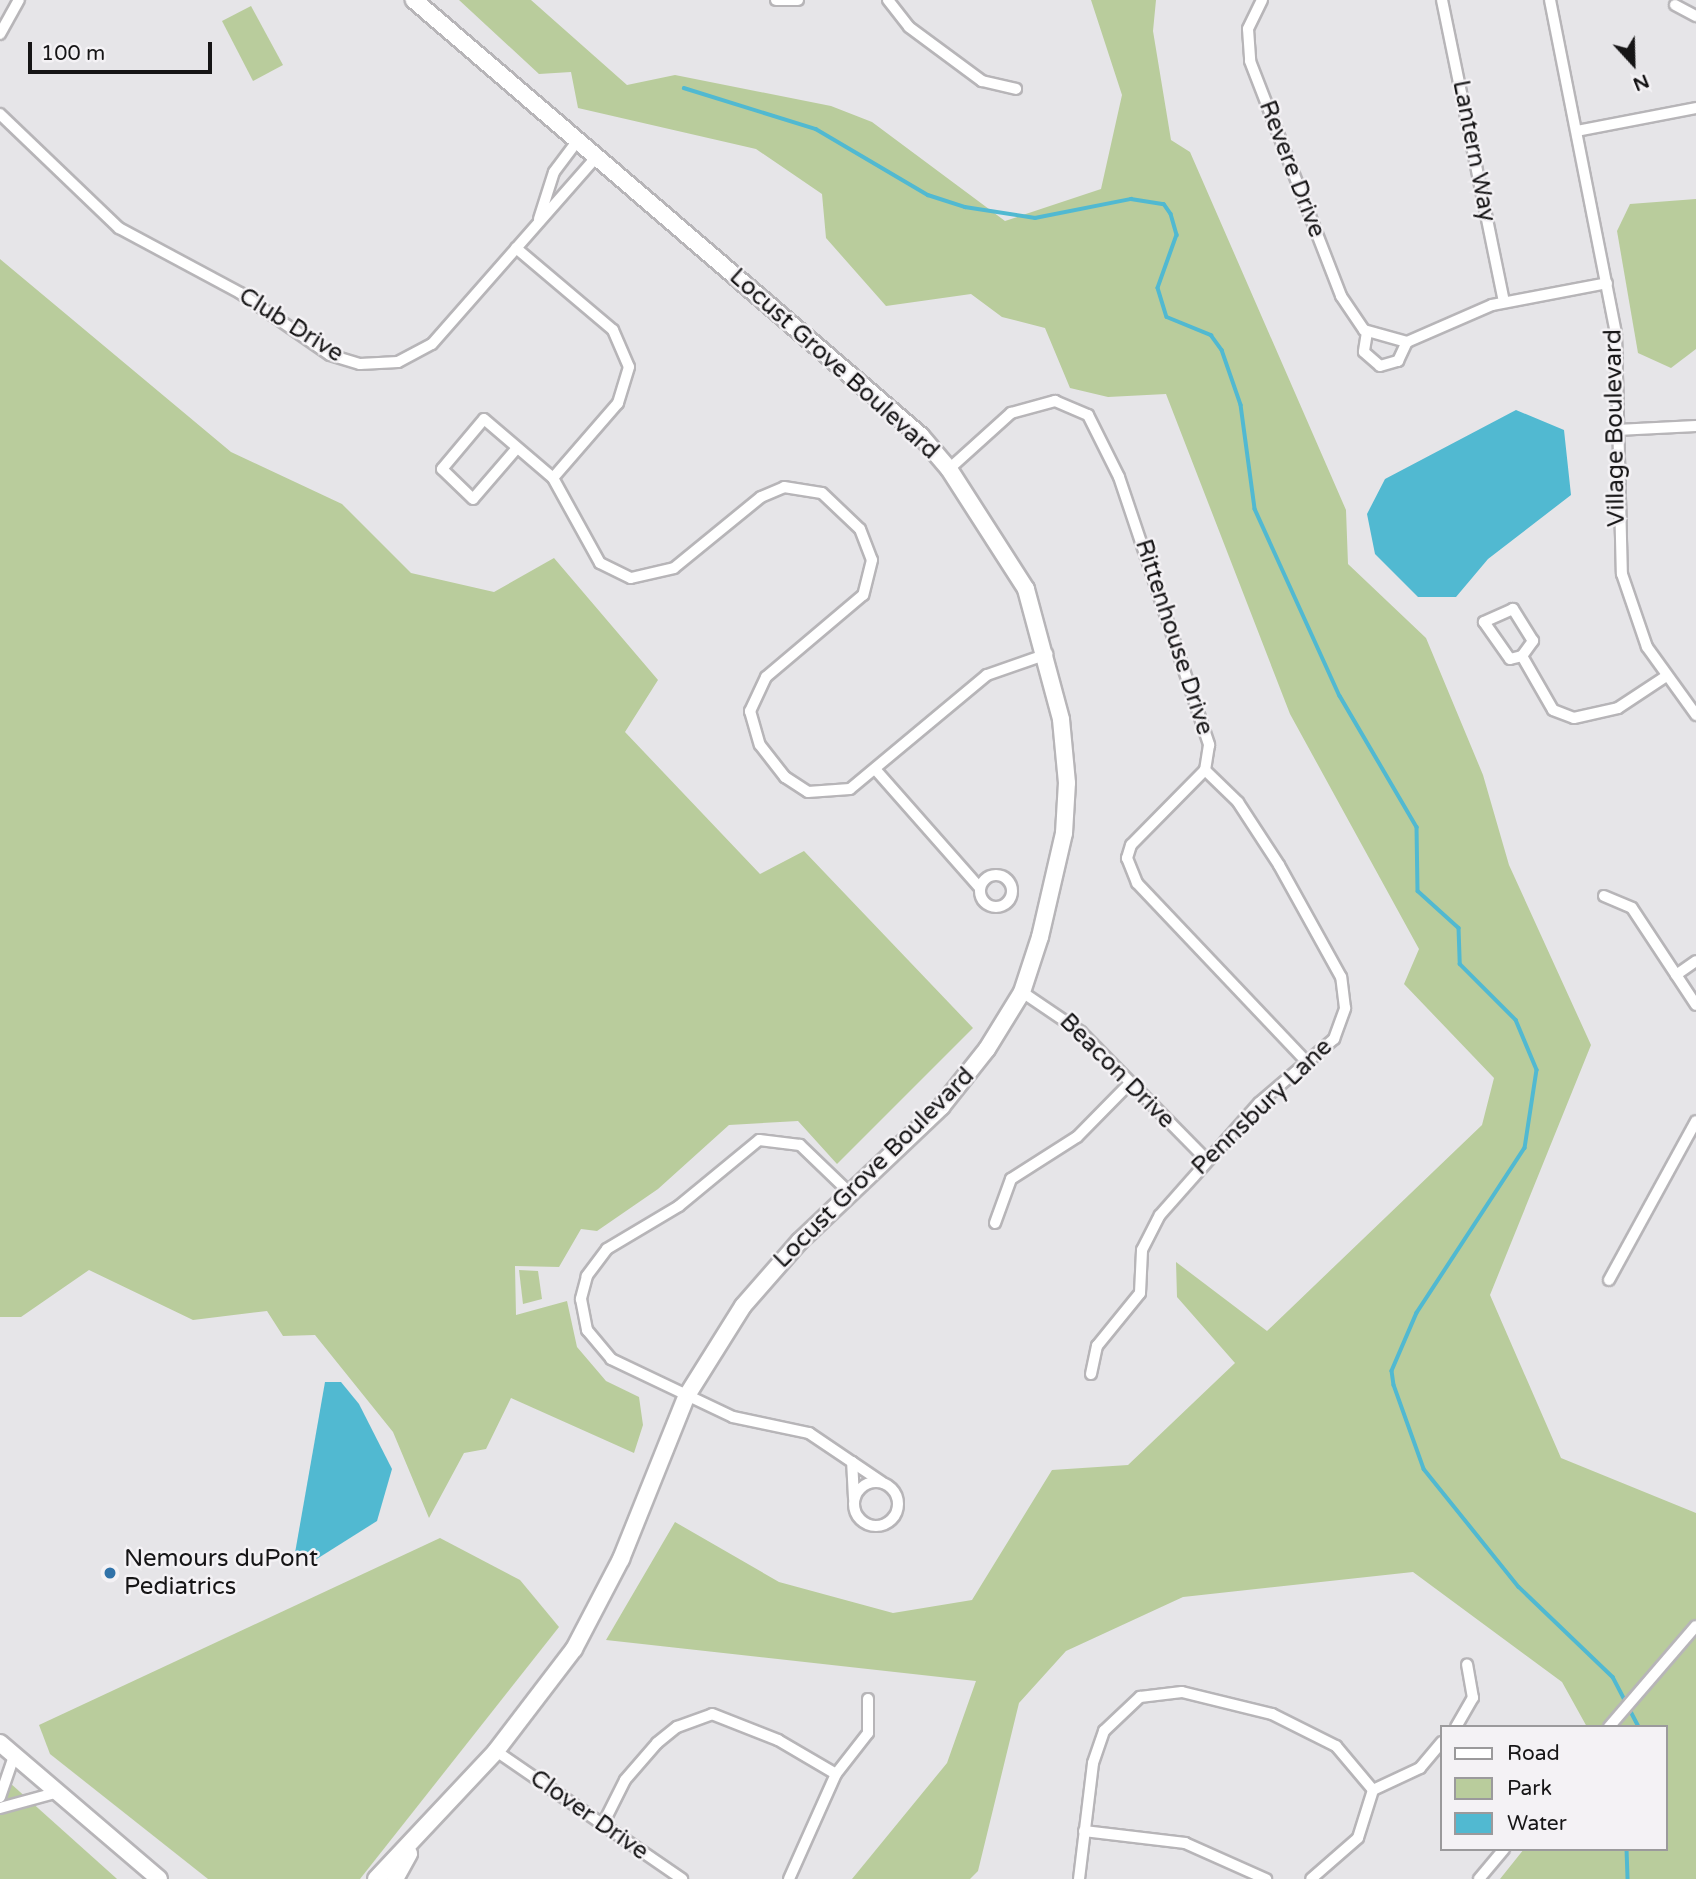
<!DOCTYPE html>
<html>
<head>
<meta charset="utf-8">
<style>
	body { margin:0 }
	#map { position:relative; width:1696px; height:1879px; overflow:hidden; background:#e6e5e8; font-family:"Varela Round",sans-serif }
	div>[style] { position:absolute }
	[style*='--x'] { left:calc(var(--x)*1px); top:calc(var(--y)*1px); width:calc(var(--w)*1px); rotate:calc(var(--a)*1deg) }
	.green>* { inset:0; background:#b9cc9c }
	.water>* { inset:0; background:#51b9d1 }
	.stream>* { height:3.5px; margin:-1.75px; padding:0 1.75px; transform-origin:1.75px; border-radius:1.75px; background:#51b9d1 }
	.roads { filter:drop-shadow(2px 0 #b7b5b8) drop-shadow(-2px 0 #b7b5b8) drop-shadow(0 2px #b7b5b8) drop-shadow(0 -2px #b7b5b8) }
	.street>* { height:10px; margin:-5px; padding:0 5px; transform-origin:5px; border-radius:5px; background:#fff }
	.street>.ring { margin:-5px; padding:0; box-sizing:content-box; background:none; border:10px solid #fff; border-radius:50% }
	.secondary>* { height:16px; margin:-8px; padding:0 8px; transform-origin:8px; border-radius:8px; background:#fff }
	.dots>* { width:19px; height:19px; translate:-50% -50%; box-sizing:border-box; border:4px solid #f4f2f5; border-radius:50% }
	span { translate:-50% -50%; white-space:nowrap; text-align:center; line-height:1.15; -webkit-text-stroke:5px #f4f2f5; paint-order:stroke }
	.street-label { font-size:24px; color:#161516 }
	.poi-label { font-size:24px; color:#161516 }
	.left { translate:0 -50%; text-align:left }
	.legend { position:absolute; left:1440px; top:1725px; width:228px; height:126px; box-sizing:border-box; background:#f4f2f5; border:2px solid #9b9a9c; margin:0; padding:9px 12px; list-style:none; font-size:21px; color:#161516 }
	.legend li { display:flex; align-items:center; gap:14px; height:35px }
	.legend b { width:35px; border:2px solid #9b9a9c }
	.north { position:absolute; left:1598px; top:28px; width:70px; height:70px; -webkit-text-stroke:5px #f4f2f5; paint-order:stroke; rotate:158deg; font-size:19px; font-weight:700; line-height:28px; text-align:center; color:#161516 }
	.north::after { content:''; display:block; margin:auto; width:24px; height:32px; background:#161516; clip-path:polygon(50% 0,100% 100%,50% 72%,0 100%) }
	.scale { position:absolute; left:28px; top:42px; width:184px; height:32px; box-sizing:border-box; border:4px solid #161516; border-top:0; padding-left:9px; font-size:21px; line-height:24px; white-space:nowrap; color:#161516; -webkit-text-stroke:5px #f4f2f5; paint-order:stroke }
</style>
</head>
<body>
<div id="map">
	<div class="green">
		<i style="clip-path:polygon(459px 0,531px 0,627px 85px,675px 75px,831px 106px,872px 122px,1005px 221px,1101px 189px,1122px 95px,1091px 0,1156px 0,1153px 31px,1171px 140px,1190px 152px,1346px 510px,1348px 564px,1426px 638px,1483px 775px,1509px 865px,1591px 1045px,1490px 1295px,1561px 1458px,1696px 1513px,1696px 1879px,1500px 1879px,1524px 1849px,1666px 1849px,1666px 1727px,1587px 1727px,1562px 1682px,1413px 1572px,1183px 1597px,1066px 1651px,1019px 1703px,978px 1871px,970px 1879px,852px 1879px,947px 1763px,976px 1681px,606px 1640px,675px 1522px,779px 1582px,893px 1613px,972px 1600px,1052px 1470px,1128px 1465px,1235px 1363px,1177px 1297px,1176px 1262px,1267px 1331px,1482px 1125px,1494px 1078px,1404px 984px,1419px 949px,1290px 714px,1166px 394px,1108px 397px,1070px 388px,1045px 328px,1002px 317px,971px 294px,886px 306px,826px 238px,822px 194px,756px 149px,578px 108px,571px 72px,539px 74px)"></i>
		<i style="clip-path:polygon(251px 6px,283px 65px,253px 81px,222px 21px)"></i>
		<i style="clip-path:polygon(1696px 199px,1696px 349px,1671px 368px,1638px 353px,1617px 231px,1630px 204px)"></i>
		<i style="clip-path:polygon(0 259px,231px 452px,342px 504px,411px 573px,494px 592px,554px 558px,658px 680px,625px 732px,760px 874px,804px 851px,973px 1028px,837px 1164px,798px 1121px,729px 1125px,658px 1189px,597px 1231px,581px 1229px,559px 1267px,515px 1266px,516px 1315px,567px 1301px,577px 1347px,606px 1381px,639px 1397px,643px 1425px,634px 1453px,511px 1398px,486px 1449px,464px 1453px,429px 1518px,393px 1432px,315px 1335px,283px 1336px,267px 1311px,193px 1320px,89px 1270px,21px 1317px,0 1317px)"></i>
		<i style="clip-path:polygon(519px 1270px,538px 1271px,542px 1299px,523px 1304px)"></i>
		<i style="clip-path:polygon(440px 1538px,520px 1580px,559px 1627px,360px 1879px,208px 1879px,50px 1754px,39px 1725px)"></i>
		<i style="clip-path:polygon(0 1774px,116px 1878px,117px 1879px,0 1879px)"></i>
	</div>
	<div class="water">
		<i style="clip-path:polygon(1516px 410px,1564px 430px,1571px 495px,1488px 559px,1456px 597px,1418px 597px,1375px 554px,1367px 514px,1385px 479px)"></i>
		<i style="clip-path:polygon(325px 1382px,341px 1382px,359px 1404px,392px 1469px,377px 1521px,312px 1562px,295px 1553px)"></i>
	</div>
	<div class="stream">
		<i style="--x:684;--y:88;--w:138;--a:17.3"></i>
		<i style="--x:816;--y:129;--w:130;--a:30.5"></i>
		<i style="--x:928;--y:195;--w:39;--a:18"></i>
		<i style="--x:965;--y:207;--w:71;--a:8.9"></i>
		<i style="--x:1035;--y:218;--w:98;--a:-11.2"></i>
		<i style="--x:1131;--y:199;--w:33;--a:9"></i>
		<i style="--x:1164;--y:204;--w:12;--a:55"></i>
		<i style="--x:1171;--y:214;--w:22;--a:74"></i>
		<i style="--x:1177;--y:235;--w:56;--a:109.7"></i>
		<i style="--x:1158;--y:288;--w:30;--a:73"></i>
		<i style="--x:1167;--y:317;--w:48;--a:22.2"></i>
		<i style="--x:1211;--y:335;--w:19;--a:54"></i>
		<i style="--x:1222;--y:350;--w:58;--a:70.9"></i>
		<i style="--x:1241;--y:405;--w:105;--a:82.3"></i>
		<i style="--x:1255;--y:509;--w:205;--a:65.6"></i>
		<i style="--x:1340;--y:696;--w:152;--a:59.6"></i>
		<i style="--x:1417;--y:827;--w:64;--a:89.1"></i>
		<i style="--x:1418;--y:891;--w:55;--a:42.1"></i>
		<i style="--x:1459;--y:928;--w:36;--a:88"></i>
		<i style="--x:1460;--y:964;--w:79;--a:45"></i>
		<i style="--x:1516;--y:1020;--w:54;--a:67.2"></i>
		<i style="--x:1537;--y:1070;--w:79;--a:98.7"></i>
		<i style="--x:1525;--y:1148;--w:197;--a:123.2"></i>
		<i style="--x:1417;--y:1313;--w:63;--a:113.3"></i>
		<i style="--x:1392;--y:1371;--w:14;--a:82"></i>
		<i style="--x:1394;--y:1385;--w:89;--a:70.3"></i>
		<i style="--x:1424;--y:1469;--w:151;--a:51.2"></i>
		<i style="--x:1519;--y:1587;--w:130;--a:43.8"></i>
		<i style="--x:1613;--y:1677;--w:56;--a:62.5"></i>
		<i style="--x:1627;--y:1849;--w:30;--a:88"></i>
	</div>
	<div class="roads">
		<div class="street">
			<i style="--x:776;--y:0;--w:22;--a:0"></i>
			<i style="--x:888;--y:0;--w:34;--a:52"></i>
			<i style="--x:909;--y:27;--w:91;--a:36.5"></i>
			<i style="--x:982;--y:81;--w:35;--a:13"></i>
			<i style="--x:1262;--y:0;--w:32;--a:116"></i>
			<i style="--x:1248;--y:29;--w:32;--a:86"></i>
			<i style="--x:1250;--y:61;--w:252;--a:68.8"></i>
			<i style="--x:1341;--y:296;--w:41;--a:55.9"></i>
			<i style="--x:1364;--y:330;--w:45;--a:15.6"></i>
			<i style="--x:1407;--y:342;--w:93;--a:-23.5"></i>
			<i style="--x:1492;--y:305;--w:117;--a:-10.8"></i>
			<i style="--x:1442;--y:0;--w:308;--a:78.4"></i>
			<i style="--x:1550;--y:0;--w:340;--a:78.8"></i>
			<i style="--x:1616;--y:334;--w:240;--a:88.6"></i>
			<i style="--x:1622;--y:574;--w:77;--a:71.1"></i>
			<i style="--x:1647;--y:647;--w:84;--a:54.2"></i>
			<i style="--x:1675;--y:5;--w:24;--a:28"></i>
			<i style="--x:0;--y:34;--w:39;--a:-61"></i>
			<i style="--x:0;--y:114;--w:165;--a:43.8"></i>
			<i style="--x:119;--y:228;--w:137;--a:28.2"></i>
			<i style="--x:240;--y:293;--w:109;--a:34.6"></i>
			<i style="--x:330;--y:355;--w:31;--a:17"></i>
			<i style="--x:360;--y:364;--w:38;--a:-3"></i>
			<i style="--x:398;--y:362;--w:38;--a:-28"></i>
			<i style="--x:432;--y:344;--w:249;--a:-48.7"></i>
			<i style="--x:1577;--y:131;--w:121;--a:-10.9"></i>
			<i style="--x:539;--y:219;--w:49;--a:-72.3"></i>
			<i style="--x:554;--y:172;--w:39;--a:-53"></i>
			<i style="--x:516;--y:248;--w:127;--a:40.2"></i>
			<i style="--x:613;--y:330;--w:40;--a:66.6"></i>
			<i style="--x:629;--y:367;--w:38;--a:107"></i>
			<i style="--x:618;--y:403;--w:99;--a:130.9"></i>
			<i style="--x:1367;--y:332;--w:20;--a:99"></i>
			<i style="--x:1364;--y:352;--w:21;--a:41"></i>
			<i style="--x:1380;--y:366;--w:19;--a:-16"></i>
			<i style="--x:1398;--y:361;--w:21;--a:-65"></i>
			<i style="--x:1617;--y:430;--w:79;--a:-2.9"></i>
			<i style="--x:517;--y:448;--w:67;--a:130.8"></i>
			<i style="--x:473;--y:499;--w:43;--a:-135.9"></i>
			<i style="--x:442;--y:469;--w:65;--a:-50"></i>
			<i style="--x:484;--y:419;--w:91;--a:40.5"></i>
			<i style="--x:553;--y:478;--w:97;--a:61.1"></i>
			<i style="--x:600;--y:563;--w:34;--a:26"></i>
			<i style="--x:631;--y:578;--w:44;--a:-13.1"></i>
			<i style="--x:674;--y:568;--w:112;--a:-39.2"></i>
			<i style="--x:761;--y:497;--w:25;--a:-23"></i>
			<i style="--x:784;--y:487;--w:38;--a:9"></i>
			<i style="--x:822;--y:493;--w:52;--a:43.5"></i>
			<i style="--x:860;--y:529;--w:33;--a:69"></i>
			<i style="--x:872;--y:560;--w:36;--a:104"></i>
			<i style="--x:863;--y:595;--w:127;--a:139.8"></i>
			<i style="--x:766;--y:677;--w:38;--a:115"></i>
			<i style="--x:750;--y:711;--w:35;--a:74"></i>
			<i style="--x:760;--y:745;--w:41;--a:52"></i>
			<i style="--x:785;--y:777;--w:27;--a:33"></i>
			<i style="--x:808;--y:792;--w:42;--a:-4.1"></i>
			<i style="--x:850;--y:789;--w:178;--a:-39.8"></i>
			<i style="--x:987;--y:675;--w:64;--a:-19.3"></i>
			<i style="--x:949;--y:469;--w:84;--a:-42.1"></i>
			<i style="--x:1011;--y:413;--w:46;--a:-15.3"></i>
			<i style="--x:1055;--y:401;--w:36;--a:23"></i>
			<i style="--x:1088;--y:415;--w:69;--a:63.4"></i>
			<i style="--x:1119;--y:477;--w:283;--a:71.4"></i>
			<i style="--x:1209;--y:745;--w:25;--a:99"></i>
			<i style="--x:1205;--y:770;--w:105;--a:134.6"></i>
			<i style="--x:1131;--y:845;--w:14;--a:107"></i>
			<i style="--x:1127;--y:858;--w:27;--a:68"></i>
			<i style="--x:1137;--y:883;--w:244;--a:46.5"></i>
			<i style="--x:1522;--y:656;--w:19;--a:-54"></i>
			<i style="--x:1533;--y:641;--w:38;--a:-122"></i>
			<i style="--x:1513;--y:609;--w:32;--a:156"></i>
			<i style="--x:1484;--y:622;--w:45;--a:54.9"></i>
			<i style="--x:1510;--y:659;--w:12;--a:-14"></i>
			<i style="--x:1522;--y:656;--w:62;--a:60.1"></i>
			<i style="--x:1553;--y:710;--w:22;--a:21"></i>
			<i style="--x:1574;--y:718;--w:45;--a:-12.8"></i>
			<i style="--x:1618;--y:708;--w:56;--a:-33.4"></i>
			<i style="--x:875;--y:769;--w:159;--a:48.6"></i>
			<i class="ring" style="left:980px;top:875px;width:22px;height:22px"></i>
			<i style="--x:1604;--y:896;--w:30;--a:23"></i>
			<i style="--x:1632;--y:908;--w:116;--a:56.6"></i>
			<i style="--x:1676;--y:975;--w:24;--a:-35"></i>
			<i style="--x:1022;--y:992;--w:71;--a:34.1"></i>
			<i style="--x:1081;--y:1032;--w:177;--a:45.5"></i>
			<i style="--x:851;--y:1194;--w:71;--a:-136.1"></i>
			<i style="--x:800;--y:1145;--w:41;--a:-173"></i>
			<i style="--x:759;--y:1140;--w:104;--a:140.5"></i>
			<i style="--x:679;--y:1206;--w:84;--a:149.2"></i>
			<i style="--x:607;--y:1249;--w:34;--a:127"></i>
			<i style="--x:587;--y:1276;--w:24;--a:105"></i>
			<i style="--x:581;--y:1299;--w:32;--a:79"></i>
			<i style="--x:587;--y:1330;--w:38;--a:50"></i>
			<i style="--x:611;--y:1359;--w:135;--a:25.4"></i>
			<i style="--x:733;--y:1417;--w:78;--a:11.9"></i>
			<i style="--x:809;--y:1433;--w:52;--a:34"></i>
			<i style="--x:995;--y:1223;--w:47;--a:-70"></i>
			<i style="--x:1011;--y:1179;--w:78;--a:-32.5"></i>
			<i style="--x:1077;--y:1137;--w:76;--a:-45.5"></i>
			<i style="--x:1609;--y:1280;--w:181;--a:-61.3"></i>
			<i style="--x:1091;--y:1374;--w:29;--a:-78"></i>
			<i style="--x:1097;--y:1346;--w:68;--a:-50.9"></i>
			<i style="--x:1140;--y:1293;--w:43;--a:-87.3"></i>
			<i style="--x:1142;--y:1250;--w:39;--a:-63"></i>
			<i style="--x:1160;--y:1215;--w:149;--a:-48.5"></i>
			<i style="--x:1259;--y:1103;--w:99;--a:-40.5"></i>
			<i style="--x:1334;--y:1039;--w:33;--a:-70"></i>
			<i style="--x:1345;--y:1008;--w:31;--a:-97"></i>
			<i style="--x:1341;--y:977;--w:128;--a:-119"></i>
			<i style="--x:1279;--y:865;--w:75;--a:-123.1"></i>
			<i style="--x:1238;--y:802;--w:46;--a:-135.9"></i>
			<i class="ring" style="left:854px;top:1482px;width:34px;height:34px"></i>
			<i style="--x:854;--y:1498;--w:36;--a:-93"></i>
			<i style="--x:852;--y:1462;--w:36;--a:34"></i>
			<i style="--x:1456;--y:1727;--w:34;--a:-60"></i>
			<i style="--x:1473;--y:1698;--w:34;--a:-100"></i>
			<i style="--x:1609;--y:1727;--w:133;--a:-49.3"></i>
			<i style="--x:496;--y:1751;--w:226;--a:34.5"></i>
			<i style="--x:1373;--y:1790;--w:52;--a:-25.1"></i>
			<i style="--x:1420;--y:1768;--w:34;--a:-50"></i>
			<i style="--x:0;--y:1797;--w:43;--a:-71.1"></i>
			<i style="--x:0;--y:1808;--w:57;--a:-15.3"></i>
			<i style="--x:603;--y:1824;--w:49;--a:-63.4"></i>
			<i style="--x:625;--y:1780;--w:49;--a:-49.1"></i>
			<i style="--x:657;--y:1743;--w:26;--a:-39"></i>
			<i style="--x:677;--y:1727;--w:37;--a:-20"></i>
			<i style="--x:712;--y:1714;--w:71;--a:21.5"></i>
			<i style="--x:778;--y:1740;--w:67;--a:30.4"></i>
			<i style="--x:1084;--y:1831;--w:102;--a:6.8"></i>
			<i style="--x:1185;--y:1843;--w:89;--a:24"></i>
			<i style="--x:789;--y:1879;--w:115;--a:-65.9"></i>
			<i style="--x:836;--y:1774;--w:52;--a:-52"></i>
			<i style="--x:868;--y:1733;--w:34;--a:-90"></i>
			<i style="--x:1079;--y:1879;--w:117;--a:-83.1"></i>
			<i style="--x:1093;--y:1763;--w:34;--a:-71"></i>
			<i style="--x:1104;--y:1731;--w:50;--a:-43.4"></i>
			<i style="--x:1140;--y:1697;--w:42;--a:-6.8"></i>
			<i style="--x:1182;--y:1692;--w:93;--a:13.7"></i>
			<i style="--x:1272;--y:1714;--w:72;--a:26.6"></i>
			<i style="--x:1336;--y:1746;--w:57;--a:49.9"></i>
			<i style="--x:1373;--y:1790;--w:50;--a:107.4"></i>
			<i style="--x:1358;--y:1838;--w:62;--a:138.9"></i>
			<i style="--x:1479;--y:1879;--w:39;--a:-50"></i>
		</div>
		<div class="secondary">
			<i style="--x:0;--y:1743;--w:209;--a:40.5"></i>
			<i style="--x:376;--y:1879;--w:175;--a:-46.8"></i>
			<i style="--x:496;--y:1751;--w:128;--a:-52.6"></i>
			<i style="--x:574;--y:1649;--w:102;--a:-62.4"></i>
			<i style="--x:621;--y:1559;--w:175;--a:-68.1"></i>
			<i style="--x:686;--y:1397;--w:107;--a:-57.9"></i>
			<i style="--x:743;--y:1306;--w:86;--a:-48.8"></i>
			<i style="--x:800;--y:1241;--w:195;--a:-43.5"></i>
			<i style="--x:941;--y:1107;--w:74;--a:-51.6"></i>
			<i style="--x:987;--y:1049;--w:67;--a:-58.4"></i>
			<i style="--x:1022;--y:992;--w:58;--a:-71.9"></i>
			<i style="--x:1040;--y:937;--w:107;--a:-77"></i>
			<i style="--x:1064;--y:833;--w:50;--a:-86.6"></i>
			<i style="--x:1067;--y:783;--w:64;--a:-95.4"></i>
			<i style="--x:1061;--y:719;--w:135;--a:-105.1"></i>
			<i style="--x:1026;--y:589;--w:143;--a:-122.7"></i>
			<i style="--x:949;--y:469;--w:43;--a:-130.3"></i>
			<i style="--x:921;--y:436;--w:669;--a:-139.31"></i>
			<i style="--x:395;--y:1879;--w:29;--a:-61"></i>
		</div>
	</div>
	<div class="dots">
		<i style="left:110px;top:1573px;background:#3173a9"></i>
	</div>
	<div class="street-label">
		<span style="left:1474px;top:151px;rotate:79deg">Lantern Way</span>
		<span style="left:1292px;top:169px;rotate:69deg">Revere Drive</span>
		<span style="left:291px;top:325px;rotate:32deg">Club Drive</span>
		<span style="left:834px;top:364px;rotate:42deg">Locust Grove Boulevard</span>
		<span style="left:1615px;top:428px;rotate:-91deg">Village Boulevard</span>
		<span style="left:1174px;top:637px;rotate:72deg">Rittenhouse Drive</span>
		<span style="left:1117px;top:1071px;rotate:45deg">Beacon Drive</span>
		<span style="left:1262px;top:1107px;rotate:-44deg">Pennsbury Lane</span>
		<span style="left:874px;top:1168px;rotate:-45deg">Locust Grove Boulevard</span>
		<span style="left:589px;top:1815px;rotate:35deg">Clover Drive</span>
	</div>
	<div class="poi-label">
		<span class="left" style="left:124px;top:1573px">Nemours duPont<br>Pediatrics</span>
	</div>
	<ul class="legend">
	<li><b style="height:9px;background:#fff"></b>Road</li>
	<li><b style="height:19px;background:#b9cc9c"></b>Park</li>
	<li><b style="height:19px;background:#51b9d1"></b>Water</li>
	</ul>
	<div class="north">N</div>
	<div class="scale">100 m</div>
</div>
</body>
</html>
